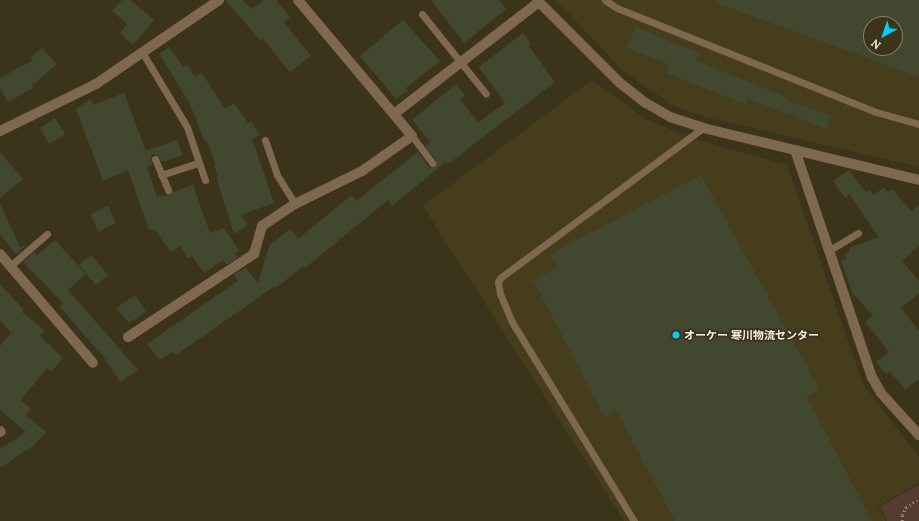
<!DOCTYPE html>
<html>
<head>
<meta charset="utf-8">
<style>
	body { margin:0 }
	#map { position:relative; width:919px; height:521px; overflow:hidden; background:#3b341b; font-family:Lora,"Noto Sans JP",serif }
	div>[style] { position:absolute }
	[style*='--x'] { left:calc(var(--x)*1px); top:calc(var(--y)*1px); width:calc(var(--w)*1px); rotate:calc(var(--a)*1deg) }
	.built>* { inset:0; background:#453d1c }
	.green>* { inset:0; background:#563c30 }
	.building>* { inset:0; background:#41482f }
	.path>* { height:2.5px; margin-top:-1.25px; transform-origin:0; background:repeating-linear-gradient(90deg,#97917d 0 1px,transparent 0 4px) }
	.service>* { height:7px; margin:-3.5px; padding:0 3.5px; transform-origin:3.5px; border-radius:3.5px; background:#7e684f }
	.minor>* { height:10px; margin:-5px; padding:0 5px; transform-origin:5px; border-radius:5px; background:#7e684f }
	.tertiary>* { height:10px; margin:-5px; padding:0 5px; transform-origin:5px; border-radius:5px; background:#7e684f }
	.dots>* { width:11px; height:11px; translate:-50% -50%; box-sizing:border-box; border:2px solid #3b341b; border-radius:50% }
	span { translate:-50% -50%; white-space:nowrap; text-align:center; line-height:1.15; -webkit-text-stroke:3.5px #3b341b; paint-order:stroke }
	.poi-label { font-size:11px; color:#f6f2e3; font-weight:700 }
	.left { translate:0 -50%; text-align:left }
	.north { position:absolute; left:863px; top:16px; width:40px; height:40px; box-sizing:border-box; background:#3b341b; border:1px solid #86806b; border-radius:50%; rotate:220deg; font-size:11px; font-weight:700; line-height:16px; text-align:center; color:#f6f2e3 }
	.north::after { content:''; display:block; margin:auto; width:14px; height:18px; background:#05cbf9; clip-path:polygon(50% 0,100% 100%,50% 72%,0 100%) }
</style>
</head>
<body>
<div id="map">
	<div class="built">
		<i style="clip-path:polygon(evenodd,556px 0,919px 0,919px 167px,705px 117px,674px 106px,624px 72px,556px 0,871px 24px,895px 24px,895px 48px,871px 48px,871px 24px)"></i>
		<i style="clip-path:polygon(592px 80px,646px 119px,691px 138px,787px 165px,863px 384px,919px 457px,919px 483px,878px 506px,886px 521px,624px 521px,423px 206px)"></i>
	</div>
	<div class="green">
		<i style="clip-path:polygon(919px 485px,919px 521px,887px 521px,880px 506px)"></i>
	</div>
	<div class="building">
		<i style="clip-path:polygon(122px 0,130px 0,154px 20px,133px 45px,120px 33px,127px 24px,112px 11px)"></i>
		<i style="clip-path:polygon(225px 0,242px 0,252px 9px,264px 0,276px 0,290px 17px,284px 22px,311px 56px,290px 72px,263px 39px,261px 41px)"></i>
		<i style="clip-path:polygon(431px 0,499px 0,506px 9px,464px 43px)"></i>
		<i style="clip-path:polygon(evenodd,714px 0,919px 0,919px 77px,714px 2px,714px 0,871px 24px,895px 24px,895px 48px,871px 48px,871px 24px)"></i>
		<i style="clip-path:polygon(403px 20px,440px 61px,406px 88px,408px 90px,396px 99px,360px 56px)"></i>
		<i style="clip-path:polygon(635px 27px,699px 53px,696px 61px,789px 98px,788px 101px,831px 116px,827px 129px,748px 99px,745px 104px,666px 73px,670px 65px,627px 48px)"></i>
		<i style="clip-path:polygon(523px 33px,531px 44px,529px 46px,555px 82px,448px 164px,446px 162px,392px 206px,388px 200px,305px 268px,303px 266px,276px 288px,275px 286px,176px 355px,173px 352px,160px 360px,147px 344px,238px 281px,234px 275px,246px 267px,258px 284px,269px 246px,290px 229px,298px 239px,352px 195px,356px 201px,418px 152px,428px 166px,432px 168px,435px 167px,436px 160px,425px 146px,430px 142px,412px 120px,456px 84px,465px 95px,460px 100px,478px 122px,479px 122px,505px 103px,479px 67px)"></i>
		<i style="clip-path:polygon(169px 47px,183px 67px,187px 65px,195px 77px,202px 73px,225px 109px,234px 103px,248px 123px,251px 121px,260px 135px,252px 139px,274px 203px,241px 215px,248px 225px,234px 234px,216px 177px,218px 177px,214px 165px,216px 165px,207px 141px,205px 142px,190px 104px,159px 54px)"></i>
		<i style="clip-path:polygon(42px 48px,57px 64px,32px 86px,33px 88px,8px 102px,0 88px,0 78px,33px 60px,30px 58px)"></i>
		<i style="clip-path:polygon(124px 93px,146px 151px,177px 140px,183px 155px,162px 162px,158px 155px,153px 154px,151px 156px,152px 165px,147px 167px,157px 197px,170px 195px,173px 192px,193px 185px,210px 233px,224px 228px,239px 250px,235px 253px,238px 257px,226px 265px,223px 260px,204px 273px,192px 256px,188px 258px,180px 246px,171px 252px,154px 229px,149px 230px,128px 170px,103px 181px,76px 109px,91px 99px,93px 105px)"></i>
		<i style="clip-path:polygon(55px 118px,65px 134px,49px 144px,40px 128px)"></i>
		<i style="clip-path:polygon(0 152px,23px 179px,0 198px)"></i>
		<i style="clip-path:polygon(849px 170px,866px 192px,870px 190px,874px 195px,884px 187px,888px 192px,892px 189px,911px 211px,919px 205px,919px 246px,902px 261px,919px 281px,919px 293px,901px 308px,919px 331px,919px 379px,905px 390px,890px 371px,886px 374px,876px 362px,889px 352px,865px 322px,873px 316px,852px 292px,841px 260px,846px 259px,844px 254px,850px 252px,849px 248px,879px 237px,849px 194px,845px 198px,833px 181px)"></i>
		<i style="clip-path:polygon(701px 175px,820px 390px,807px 397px,872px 521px,675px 521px,616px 410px,605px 418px,533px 280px,558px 267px,550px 254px)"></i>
		<i style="clip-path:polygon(0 204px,20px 247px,28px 244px,16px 254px,0 235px)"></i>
		<i style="clip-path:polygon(108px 206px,116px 223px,98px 232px,91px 214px)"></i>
		<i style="clip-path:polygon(55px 240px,86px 274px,68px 290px,138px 370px,120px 382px,100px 351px,99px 352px,60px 307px,64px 304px,23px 262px,34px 252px,37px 255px)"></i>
		<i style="clip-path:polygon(91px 255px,108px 275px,96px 285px,79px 265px)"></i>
		<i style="clip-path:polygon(0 284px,24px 310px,22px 312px,44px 330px,40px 336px,63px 358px,51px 372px,47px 368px,21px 400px,31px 409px,26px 415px,46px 432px,34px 445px,0 468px,0 449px,26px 432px,0 410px,0 346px,11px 333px,0 320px)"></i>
		<i style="clip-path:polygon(135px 295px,146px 312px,129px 323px,116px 308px)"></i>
	</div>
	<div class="path">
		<i style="--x:902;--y:521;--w:6;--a:-90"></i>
		<i style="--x:902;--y:515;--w:9;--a:-63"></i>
		<i style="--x:906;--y:507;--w:15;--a:-32"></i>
	</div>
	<div class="service">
		<i style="--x:605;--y:0;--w:14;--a:34"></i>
		<i style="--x:617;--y:8;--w:279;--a:21.9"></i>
		<i style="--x:876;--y:112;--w:45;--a:15.6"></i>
		<i style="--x:422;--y:14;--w:102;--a:51.3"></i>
		<i style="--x:142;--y:52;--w:87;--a:59"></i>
		<i style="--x:187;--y:127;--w:56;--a:71.2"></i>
		<i style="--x:412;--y:136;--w:34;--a:53"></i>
		<i style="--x:265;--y:140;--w:37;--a:71"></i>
		<i style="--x:277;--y:175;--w:34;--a:58"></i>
		<i style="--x:155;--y:159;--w:34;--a:67"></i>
		<i style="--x:161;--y:175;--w:40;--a:-18"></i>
		<i style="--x:828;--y:251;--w:35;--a:-31"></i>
		<i style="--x:10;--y:266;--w:49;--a:-40.9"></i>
		<i style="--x:634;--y:521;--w:233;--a:-121.5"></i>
		<i style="--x:512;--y:322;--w:30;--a:-113"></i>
		<i style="--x:500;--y:294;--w:12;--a:-99"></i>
		<i style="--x:498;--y:282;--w:4;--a:-63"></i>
		<i style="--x:500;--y:278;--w:252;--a:-36.5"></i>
	</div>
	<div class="minor">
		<i style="--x:394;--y:114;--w:183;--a:-37.7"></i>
		<i style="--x:0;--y:131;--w:107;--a:-26.1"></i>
		<i style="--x:96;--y:84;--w:149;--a:-34.3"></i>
		<i style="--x:795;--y:150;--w:240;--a:71.3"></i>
		<i style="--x:872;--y:377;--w:18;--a:61"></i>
		<i style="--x:881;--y:393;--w:57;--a:47.9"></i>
		<i style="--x:0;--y:254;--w:143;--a:49.5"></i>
		<i style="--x:128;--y:337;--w:151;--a:-33.4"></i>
		<i style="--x:254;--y:254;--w:29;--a:-74"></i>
		<i style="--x:262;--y:226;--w:40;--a:-34"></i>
		<i style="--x:295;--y:204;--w:75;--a:-26.2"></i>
		<i style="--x:362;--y:171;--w:61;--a:-35"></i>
		<i style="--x:412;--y:136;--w:177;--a:-130"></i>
		<i style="--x:0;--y:431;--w:1;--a:45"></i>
	</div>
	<div class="tertiary">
		<i style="--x:537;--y:0;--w:117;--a:45"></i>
		<i style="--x:620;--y:83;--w:33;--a:38"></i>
		<i style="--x:646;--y:103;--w:28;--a:30"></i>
		<i style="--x:670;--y:117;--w:35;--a:18"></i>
		<i style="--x:703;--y:128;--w:222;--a:13.5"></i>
	</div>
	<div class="dots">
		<i style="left:676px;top:335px;background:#05cbf9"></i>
	</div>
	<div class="poi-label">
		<span class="left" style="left:684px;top:335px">オーケー 寒川物流センター</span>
	</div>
	<div class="north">N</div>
</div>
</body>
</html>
